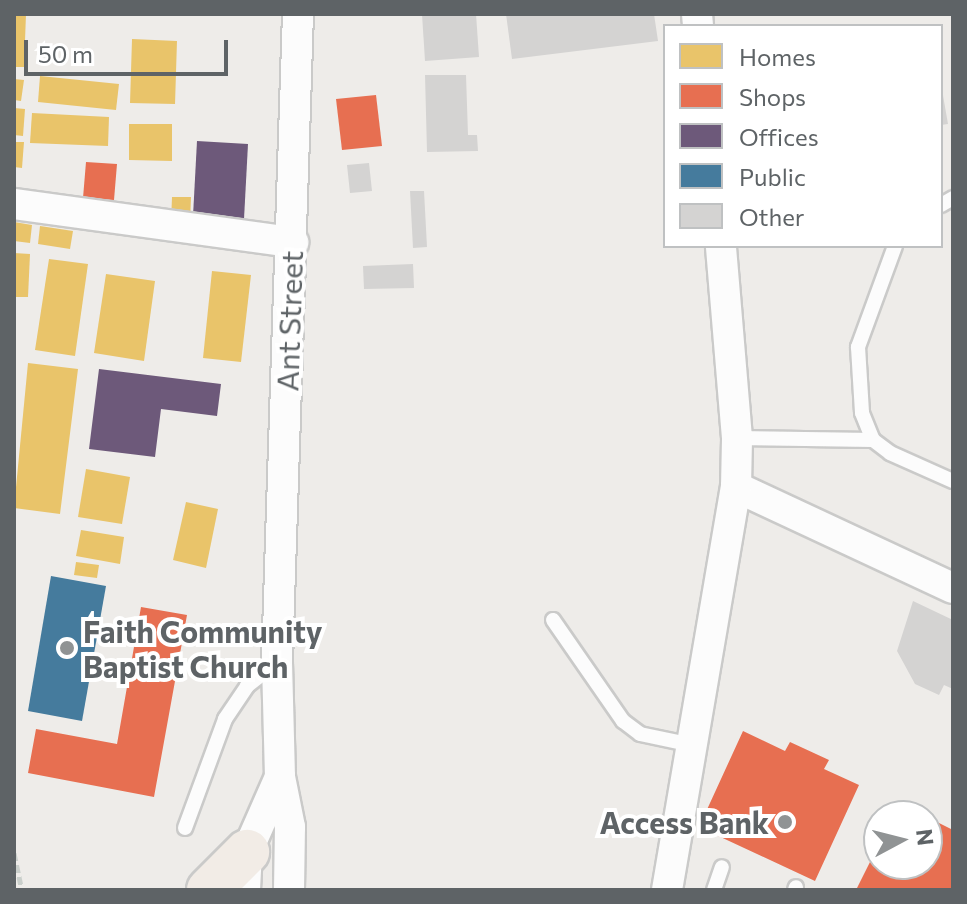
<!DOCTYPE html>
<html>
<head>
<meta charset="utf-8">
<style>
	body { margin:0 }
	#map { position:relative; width:967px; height:904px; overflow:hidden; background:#eeece9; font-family:Commissioner,sans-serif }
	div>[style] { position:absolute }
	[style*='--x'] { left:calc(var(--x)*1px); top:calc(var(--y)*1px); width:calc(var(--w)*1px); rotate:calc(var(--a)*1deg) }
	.homes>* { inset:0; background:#e9c46a }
	.shops>* { inset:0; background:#e76f51 }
	.offices>* { inset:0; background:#6d597a }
	.public>* { inset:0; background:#457b9d }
	.building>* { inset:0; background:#d4d3d2 }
	.path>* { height:5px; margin-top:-2.5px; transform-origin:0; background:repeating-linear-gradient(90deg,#cacfcb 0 8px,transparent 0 12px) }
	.roads { filter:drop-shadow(2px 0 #cacac9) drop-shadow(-2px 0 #cacac9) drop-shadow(0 2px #cacac9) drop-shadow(0 -2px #cacac9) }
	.service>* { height:14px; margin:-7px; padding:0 7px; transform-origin:7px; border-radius:7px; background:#fcfcfc }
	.minor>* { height:30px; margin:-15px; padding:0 15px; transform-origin:15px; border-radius:15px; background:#fcfcfc }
	.trunk>* { height:44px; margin:-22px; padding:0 22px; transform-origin:22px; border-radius:22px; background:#f2ece6 }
	.dots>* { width:22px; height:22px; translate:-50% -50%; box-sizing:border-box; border:4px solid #fff; border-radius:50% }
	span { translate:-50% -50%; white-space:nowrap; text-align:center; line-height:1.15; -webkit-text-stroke:8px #fff; paint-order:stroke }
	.street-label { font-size:30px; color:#5e6366 }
	.poi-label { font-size:30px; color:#5e6366; font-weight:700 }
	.left { translate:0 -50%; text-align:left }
	.right { translate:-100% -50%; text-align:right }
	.frame { position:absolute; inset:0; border:16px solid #5e6366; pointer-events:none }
	.legend { position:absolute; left:663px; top:24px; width:280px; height:224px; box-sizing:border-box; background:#fff; border:2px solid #bfc1c2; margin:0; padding:10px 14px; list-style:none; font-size:24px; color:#5e6366 }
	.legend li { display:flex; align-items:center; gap:16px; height:40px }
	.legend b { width:40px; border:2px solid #bfc1c2 }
	.north { position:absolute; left:863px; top:800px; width:80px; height:80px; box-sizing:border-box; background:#fff; border:2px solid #bfc1c2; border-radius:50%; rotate:83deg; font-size:22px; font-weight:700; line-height:32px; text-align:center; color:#5e6366 }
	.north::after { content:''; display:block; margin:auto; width:28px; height:36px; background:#909394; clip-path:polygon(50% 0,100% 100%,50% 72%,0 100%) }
	.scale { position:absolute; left:24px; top:40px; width:204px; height:36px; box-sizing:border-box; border:4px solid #5e6366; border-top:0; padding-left:10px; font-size:24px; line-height:28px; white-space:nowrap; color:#5e6366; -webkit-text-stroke:6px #fff; paint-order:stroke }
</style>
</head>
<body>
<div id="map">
	<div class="homes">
		<i style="clip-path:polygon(14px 14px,26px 14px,24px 67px,14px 67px)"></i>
		<i style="clip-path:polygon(132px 39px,177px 41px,175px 104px,130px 103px)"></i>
		<i style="clip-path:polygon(40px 76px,119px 84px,116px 110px,38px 102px)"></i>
		<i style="clip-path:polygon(14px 79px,24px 80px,21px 101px,14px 100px)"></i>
		<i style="clip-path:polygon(14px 108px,25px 109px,23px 136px,14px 135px)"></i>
		<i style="clip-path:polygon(32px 113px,109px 117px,108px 146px,30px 143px)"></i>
		<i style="clip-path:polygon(129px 124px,172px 124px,172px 161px,129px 160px)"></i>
		<i style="clip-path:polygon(14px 142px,24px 142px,22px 168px,14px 167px)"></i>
		<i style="clip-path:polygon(172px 197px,191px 197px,190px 224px,171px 223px)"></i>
		<i style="clip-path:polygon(14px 222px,32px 225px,30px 243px,14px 241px)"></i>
		<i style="clip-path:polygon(40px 226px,73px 231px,70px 249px,38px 244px)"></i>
		<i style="clip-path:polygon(14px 253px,30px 254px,28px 297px,14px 297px)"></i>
		<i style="clip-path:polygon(49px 259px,88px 264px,75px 356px,35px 350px)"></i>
		<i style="clip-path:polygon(212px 271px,251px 275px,241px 362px,203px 358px)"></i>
		<i style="clip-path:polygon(106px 274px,155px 281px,144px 361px,94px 353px)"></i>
		<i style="clip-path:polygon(28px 363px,78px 369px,60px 514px,14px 508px)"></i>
		<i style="clip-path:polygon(86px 469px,130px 477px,122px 524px,78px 517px)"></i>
		<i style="clip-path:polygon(186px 502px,218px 509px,206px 568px,173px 560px)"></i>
		<i style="clip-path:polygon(81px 530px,124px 537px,120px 564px,76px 556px)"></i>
		<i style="clip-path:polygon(76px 562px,99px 565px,97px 578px,74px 575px)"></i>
	</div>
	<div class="shops">
		<i style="clip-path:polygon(376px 95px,382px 146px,342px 150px,336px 99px)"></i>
		<i style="clip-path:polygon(86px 162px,117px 164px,114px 200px,83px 198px)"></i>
		<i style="clip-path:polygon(141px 607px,187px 615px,154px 797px,28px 773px,36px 729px,117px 744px)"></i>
		<i style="clip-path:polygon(743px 731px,785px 751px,790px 742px,829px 760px,824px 769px,859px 785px,815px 881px,699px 827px)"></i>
		<i style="clip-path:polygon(899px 803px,925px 816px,893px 816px)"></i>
		<i style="clip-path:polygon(927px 817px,953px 830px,953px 890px,856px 890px,879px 844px,879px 864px,927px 864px)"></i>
	</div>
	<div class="offices">
		<i style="clip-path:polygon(197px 141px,248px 144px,244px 219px,193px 216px)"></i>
		<i style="clip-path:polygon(99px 369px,221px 384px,217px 416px,161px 409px,155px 457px,89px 449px)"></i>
	</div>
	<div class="public">
		<i style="clip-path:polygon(51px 576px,106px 586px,82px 721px,28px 711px)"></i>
	</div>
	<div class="building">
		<i style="clip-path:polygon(422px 14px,476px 14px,479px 57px,425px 61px)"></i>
		<i style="clip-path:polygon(506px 14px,654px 14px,658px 41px,512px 59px)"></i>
		<i style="clip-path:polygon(425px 75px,466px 75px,468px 135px,477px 135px,478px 151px,427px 152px)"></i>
		<i style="clip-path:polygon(941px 84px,948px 124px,941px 125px)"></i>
		<i style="clip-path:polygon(369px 163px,372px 191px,350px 193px,347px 165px)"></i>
		<i style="clip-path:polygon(410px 191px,424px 191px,427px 247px,413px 248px)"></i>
		<i style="clip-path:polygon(413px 264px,414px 288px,364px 289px,363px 266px)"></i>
		<i style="clip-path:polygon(913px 601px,953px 620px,953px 689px,944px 685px,939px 695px,915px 684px,897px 651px)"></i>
	</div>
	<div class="path">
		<i style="--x:14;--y:853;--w:38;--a:78"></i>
	</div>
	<div class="roads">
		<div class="service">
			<i style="--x:941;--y:205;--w:14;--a:-30"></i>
			<i style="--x:895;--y:246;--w:108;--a:110.1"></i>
			<i style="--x:858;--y:347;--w:66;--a:86.5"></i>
			<i style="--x:862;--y:413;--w:29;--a:68"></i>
			<i style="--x:873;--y:440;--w:21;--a:37"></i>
			<i style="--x:890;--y:453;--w:69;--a:24"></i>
			<i style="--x:737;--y:438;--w:136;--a:0.8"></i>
			<i style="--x:553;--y:620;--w:123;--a:55.3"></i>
			<i style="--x:623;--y:721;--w:21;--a:37"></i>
			<i style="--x:640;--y:734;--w:53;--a:11.9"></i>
			<i style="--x:185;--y:828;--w:116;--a:-69.8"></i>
			<i style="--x:225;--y:719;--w:40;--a:-56"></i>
			<i style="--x:247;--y:686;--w:36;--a:-38"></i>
			<i style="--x:714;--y:890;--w:24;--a:-71"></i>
			<i style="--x:795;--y:890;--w:3;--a:-72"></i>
		</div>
		<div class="minor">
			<i style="--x:697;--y:14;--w:12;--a:85"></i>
			<i style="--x:14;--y:204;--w:282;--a:7.8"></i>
			<i style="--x:736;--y:487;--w:239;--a:25"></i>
			<i style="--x:245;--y:890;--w:38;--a:-87"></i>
			<i style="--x:247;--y:852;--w:82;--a:-66.3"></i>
			<i style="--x:289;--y:890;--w:63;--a:-89.1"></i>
			<i style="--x:290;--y:827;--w:51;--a:-101.3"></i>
			<i style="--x:280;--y:777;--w:114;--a:-91.5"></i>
			<i style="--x:277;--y:663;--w:649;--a:-88.15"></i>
			<i style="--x:667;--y:890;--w:409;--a:-80.3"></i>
			<i style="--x:736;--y:487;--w:49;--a:-88.8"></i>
			<i style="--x:737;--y:438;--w:193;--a:-94.8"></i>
		</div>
		<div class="trunk">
			<i style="--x:209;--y:890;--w:54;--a:-45"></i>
		</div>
	</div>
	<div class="dots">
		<i style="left:67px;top:648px;background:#909394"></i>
		<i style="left:785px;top:822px;background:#909394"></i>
	</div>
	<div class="street-label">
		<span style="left:289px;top:321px;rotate:-88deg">Ant Street</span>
	</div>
	<div class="poi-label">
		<span class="left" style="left:83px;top:648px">Faith Community<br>Baptist Church</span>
		<span class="right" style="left:769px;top:822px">Access Bank</span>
	</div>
	<div class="frame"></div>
	<ul class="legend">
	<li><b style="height:22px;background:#e9c46a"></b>Homes</li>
	<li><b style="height:22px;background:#e76f51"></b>Shops</li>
	<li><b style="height:22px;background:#6d597a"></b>Offices</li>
	<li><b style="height:22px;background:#457b9d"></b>Public</li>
	<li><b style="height:22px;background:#d4d3d2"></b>Other</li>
	</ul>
	<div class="north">N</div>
	<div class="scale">50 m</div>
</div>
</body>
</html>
